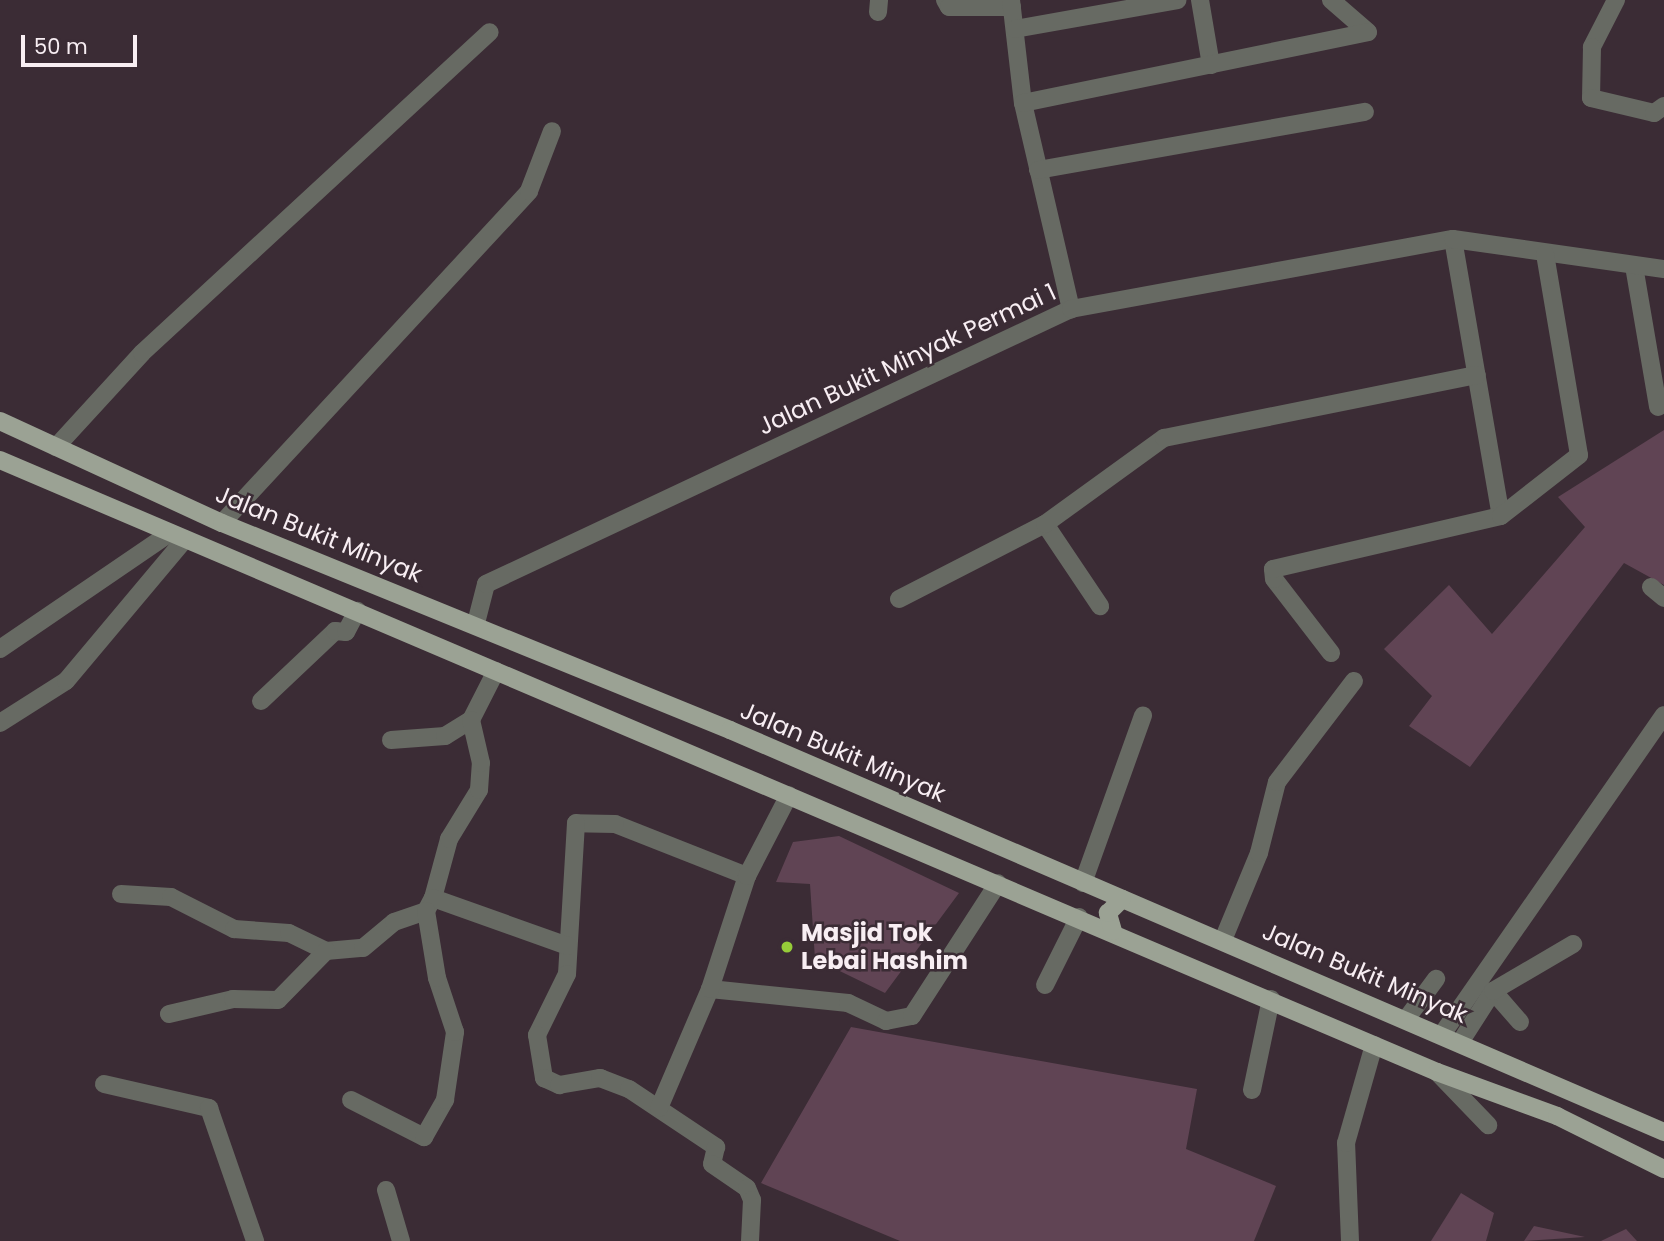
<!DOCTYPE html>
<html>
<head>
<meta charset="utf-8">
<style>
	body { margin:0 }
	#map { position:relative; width:1664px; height:1241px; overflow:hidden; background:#3b2c35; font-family:Poppins,sans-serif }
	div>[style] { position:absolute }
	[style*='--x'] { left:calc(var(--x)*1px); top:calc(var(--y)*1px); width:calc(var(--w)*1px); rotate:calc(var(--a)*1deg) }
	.green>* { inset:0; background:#604454 }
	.minor>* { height:18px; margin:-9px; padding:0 9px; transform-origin:9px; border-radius:9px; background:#676a63 }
	.major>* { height:18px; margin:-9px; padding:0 9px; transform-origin:9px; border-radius:9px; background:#9ba294 }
	.dots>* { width:19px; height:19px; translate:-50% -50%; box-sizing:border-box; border:4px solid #3b2c35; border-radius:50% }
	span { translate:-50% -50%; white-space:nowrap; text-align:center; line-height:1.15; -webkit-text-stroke:5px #3b2c35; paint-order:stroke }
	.street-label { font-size:24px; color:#f8eef3 }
	.poi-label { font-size:24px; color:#f8eef3; font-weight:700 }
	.left { translate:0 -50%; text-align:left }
	.scale { position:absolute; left:21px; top:35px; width:116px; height:32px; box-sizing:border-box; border:4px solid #f8eef3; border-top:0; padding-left:9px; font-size:21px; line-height:24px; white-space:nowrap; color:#f8eef3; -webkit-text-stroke:5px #3b2c35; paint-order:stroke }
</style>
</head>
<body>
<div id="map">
	<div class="green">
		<i style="clip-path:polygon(1664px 430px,1664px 585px,1624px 563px,1470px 767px,1409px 726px,1432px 696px,1384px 649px,1449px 585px,1492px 634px,1585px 527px,1558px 497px)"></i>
		<i style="clip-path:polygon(839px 836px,959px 893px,885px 993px,815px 959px,810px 884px,776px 882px,793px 842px)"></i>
		<i style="clip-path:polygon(851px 1027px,1197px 1089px,1186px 1149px,1276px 1186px,1254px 1241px,900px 1241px,761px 1183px)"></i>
		<i style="clip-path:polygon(1461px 1193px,1494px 1213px,1486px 1241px,1431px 1241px)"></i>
		<i style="clip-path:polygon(1534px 1226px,1585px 1237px,1524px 1241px)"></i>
		<i style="clip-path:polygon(1626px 1229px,1637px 1241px,1601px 1241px)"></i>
	</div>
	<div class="minor">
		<i style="--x:945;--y:0;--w:8;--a:60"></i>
		<i style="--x:949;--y:7;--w:63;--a:0"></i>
		<i style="--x:1011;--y:0;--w:104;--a:83.4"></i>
		<i style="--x:1023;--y:103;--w:212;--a:76.9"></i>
		<i style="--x:1200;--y:0;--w:66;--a:80.4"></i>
		<i style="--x:1331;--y:0;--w:49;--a:40.9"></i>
		<i style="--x:1616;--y:0;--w:53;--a:117.1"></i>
		<i style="--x:1592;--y:47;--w:51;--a:91.1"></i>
		<i style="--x:1591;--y:98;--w:65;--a:13.4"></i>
		<i style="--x:1654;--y:113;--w:12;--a:-35"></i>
		<i style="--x:878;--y:12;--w:12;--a:-85"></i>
		<i style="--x:1015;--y:29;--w:165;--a:-10.1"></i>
		<i style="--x:1023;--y:103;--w:352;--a:-11.6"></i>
		<i style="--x:1038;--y:170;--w:332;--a:-10.1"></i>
		<i style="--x:1453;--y:239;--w:281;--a:80.2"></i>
		<i style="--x:1634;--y:266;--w:143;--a:80.3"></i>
		<i style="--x:56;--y:447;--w:127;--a:-47.5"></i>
		<i style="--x:142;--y:353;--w:473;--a:-42.7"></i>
		<i style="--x:222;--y:523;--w:452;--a:-47.2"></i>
		<i style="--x:529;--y:191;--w:64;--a:-69"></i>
		<i style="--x:1045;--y:524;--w:99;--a:56.1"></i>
		<i style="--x:1651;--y:587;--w:17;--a:40"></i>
		<i style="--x:899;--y:599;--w:164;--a:-27.2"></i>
		<i style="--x:1045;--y:524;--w:147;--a:-35.9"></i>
		<i style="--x:1164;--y:438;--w:319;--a:-11.4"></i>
		<i style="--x:476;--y:623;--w:40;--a:-75.6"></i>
		<i style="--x:486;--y:584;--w:646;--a:-25.18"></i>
		<i style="--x:1071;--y:309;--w:388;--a:-10.4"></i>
		<i style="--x:1453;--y:239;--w:213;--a:8.1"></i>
		<i style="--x:0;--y:649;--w:206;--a:-34.3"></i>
		<i style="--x:1331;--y:653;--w:93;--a:-127.6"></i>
		<i style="--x:1274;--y:579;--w:10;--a:-96"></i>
		<i style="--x:1273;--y:569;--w:234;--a:-13.1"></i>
		<i style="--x:1501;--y:516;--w:99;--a:-38"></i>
		<i style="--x:1579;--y:455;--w:204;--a:-99.6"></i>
		<i style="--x:261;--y:701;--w:102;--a:-43.4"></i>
		<i style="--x:335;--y:631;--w:11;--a:5"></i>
		<i style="--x:346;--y:632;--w:24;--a:-62"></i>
		<i style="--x:0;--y:723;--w:78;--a:-32.5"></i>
		<i style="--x:66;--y:681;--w:185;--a:-50"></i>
		<i style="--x:391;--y:740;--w:54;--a:-4.2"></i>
		<i style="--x:445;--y:736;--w:31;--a:-32"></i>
		<i style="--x:471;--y:720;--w:55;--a:-63"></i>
		<i style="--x:747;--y:876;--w:142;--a:-158.5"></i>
		<i style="--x:615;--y:824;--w:39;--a:-179"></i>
		<i style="--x:576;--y:823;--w:151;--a:93.4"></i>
		<i style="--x:567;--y:974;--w:68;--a:116.2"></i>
		<i style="--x:537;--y:1035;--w:44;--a:80.8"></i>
		<i style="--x:544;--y:1078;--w:17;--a:25"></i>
		<i style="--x:559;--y:1085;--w:42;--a:-9.7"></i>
		<i style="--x:600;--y:1078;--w:31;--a:21"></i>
		<i style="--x:629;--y:1089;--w:105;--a:33.7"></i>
		<i style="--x:716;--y:1147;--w:17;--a:103"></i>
		<i style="--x:712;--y:1164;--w:42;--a:34.4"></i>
		<i style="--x:747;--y:1188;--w:13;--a:67"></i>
		<i style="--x:752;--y:1200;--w:41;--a:92.8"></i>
		<i style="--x:1083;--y:883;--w:178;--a:-70.3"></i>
		<i style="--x:121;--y:894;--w:50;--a:3.4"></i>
		<i style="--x:171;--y:897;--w:71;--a:26.9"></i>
		<i style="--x:234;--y:929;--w:55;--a:4.2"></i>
		<i style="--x:289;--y:933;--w:41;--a:25.9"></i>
		<i style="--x:326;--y:951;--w:37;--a:-5"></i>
		<i style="--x:363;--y:948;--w:40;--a:-40"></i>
		<i style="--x:394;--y:922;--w:34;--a:-19"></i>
		<i style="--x:426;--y:911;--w:15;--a:-62"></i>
		<i style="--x:433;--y:898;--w:61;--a:-74.8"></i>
		<i style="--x:449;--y:839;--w:57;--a:-58.5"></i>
		<i style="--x:479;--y:790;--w:27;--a:-86"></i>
		<i style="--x:481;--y:763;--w:44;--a:-103.1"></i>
		<i style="--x:433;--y:898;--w:143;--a:19.6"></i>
		<i style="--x:1223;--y:940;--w:94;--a:-67.5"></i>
		<i style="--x:1259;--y:853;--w:73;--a:-75.8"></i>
		<i style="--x:1277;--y:782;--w:127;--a:-52.7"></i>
		<i style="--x:1045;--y:985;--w:76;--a:-63.4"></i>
		<i style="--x:710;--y:989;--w:139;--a:5.8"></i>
		<i style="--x:848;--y:1003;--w:42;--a:25.3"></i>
		<i style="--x:886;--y:1021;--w:26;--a:-11"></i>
		<i style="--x:912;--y:1016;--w:158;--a:-57.1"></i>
		<i style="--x:1493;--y:991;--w:41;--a:48.9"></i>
		<i style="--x:169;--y:1014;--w:66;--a:-13.2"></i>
		<i style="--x:233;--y:999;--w:45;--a:1.3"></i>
		<i style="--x:278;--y:1000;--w:69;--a:-45.6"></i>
		<i style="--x:1407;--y:1018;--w:49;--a:-53.4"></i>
		<i style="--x:1443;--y:1033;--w:387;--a:-55.2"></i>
		<i style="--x:1461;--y:1041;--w:59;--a:-57.4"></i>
		<i style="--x:1493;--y:991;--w:93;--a:-30.4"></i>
		<i style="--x:1437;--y:1072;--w:74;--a:46.1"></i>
		<i style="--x:104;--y:1084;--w:108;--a:12.9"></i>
		<i style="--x:209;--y:1108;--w:141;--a:70.9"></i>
		<i style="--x:1252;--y:1090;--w:93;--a:-78.2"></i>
		<i style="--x:351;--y:1100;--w:82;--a:26.9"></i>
		<i style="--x:424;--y:1137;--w:43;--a:-60.4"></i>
		<i style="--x:445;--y:1100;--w:69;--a:-81.6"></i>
		<i style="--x:455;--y:1032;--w:57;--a:-108.4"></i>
		<i style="--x:437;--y:978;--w:68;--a:-99.3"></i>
		<i style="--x:659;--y:1108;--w:129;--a:-66.8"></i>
		<i style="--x:710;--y:989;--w:119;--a:-71.9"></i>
		<i style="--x:747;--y:876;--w:91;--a:-62.6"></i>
		<i style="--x:386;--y:1190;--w:53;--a:73.6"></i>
		<i style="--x:1350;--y:1241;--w:98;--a:-92.3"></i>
		<i style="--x:1346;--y:1143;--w:102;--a:-74.1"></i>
	</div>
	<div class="major">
		<i style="--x:0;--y:421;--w:244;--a:24.7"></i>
		<i style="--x:222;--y:523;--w:549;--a:22.17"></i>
		<i style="--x:730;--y:730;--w:1017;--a:23.29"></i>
		<i style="--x:0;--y:460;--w:1562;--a:23.07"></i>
		<i style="--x:1437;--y:1072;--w:128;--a:20.1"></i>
		<i style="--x:1557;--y:1116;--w:119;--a:26.4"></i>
		<i style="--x:1113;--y:931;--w:19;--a:-106"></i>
		<i style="--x:1108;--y:913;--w:20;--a:-45"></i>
	</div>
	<div class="dots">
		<i style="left:787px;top:947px;background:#96cc39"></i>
	</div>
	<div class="street-label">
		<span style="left:907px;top:359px;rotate:-25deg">Jalan Bukit Minyak Permai 1</span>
		<span style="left:319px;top:534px;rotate:22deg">Jalan Bukit Minyak</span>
		<span style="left:843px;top:752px;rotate:23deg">Jalan Bukit Minyak</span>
		<span style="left:1365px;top:973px;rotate:23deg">Jalan Bukit Minyak</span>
	</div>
	<div class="poi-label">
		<span class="left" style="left:801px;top:947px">Masjid Tok<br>Lebai Hashim</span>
	</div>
	<div class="scale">50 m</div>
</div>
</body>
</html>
